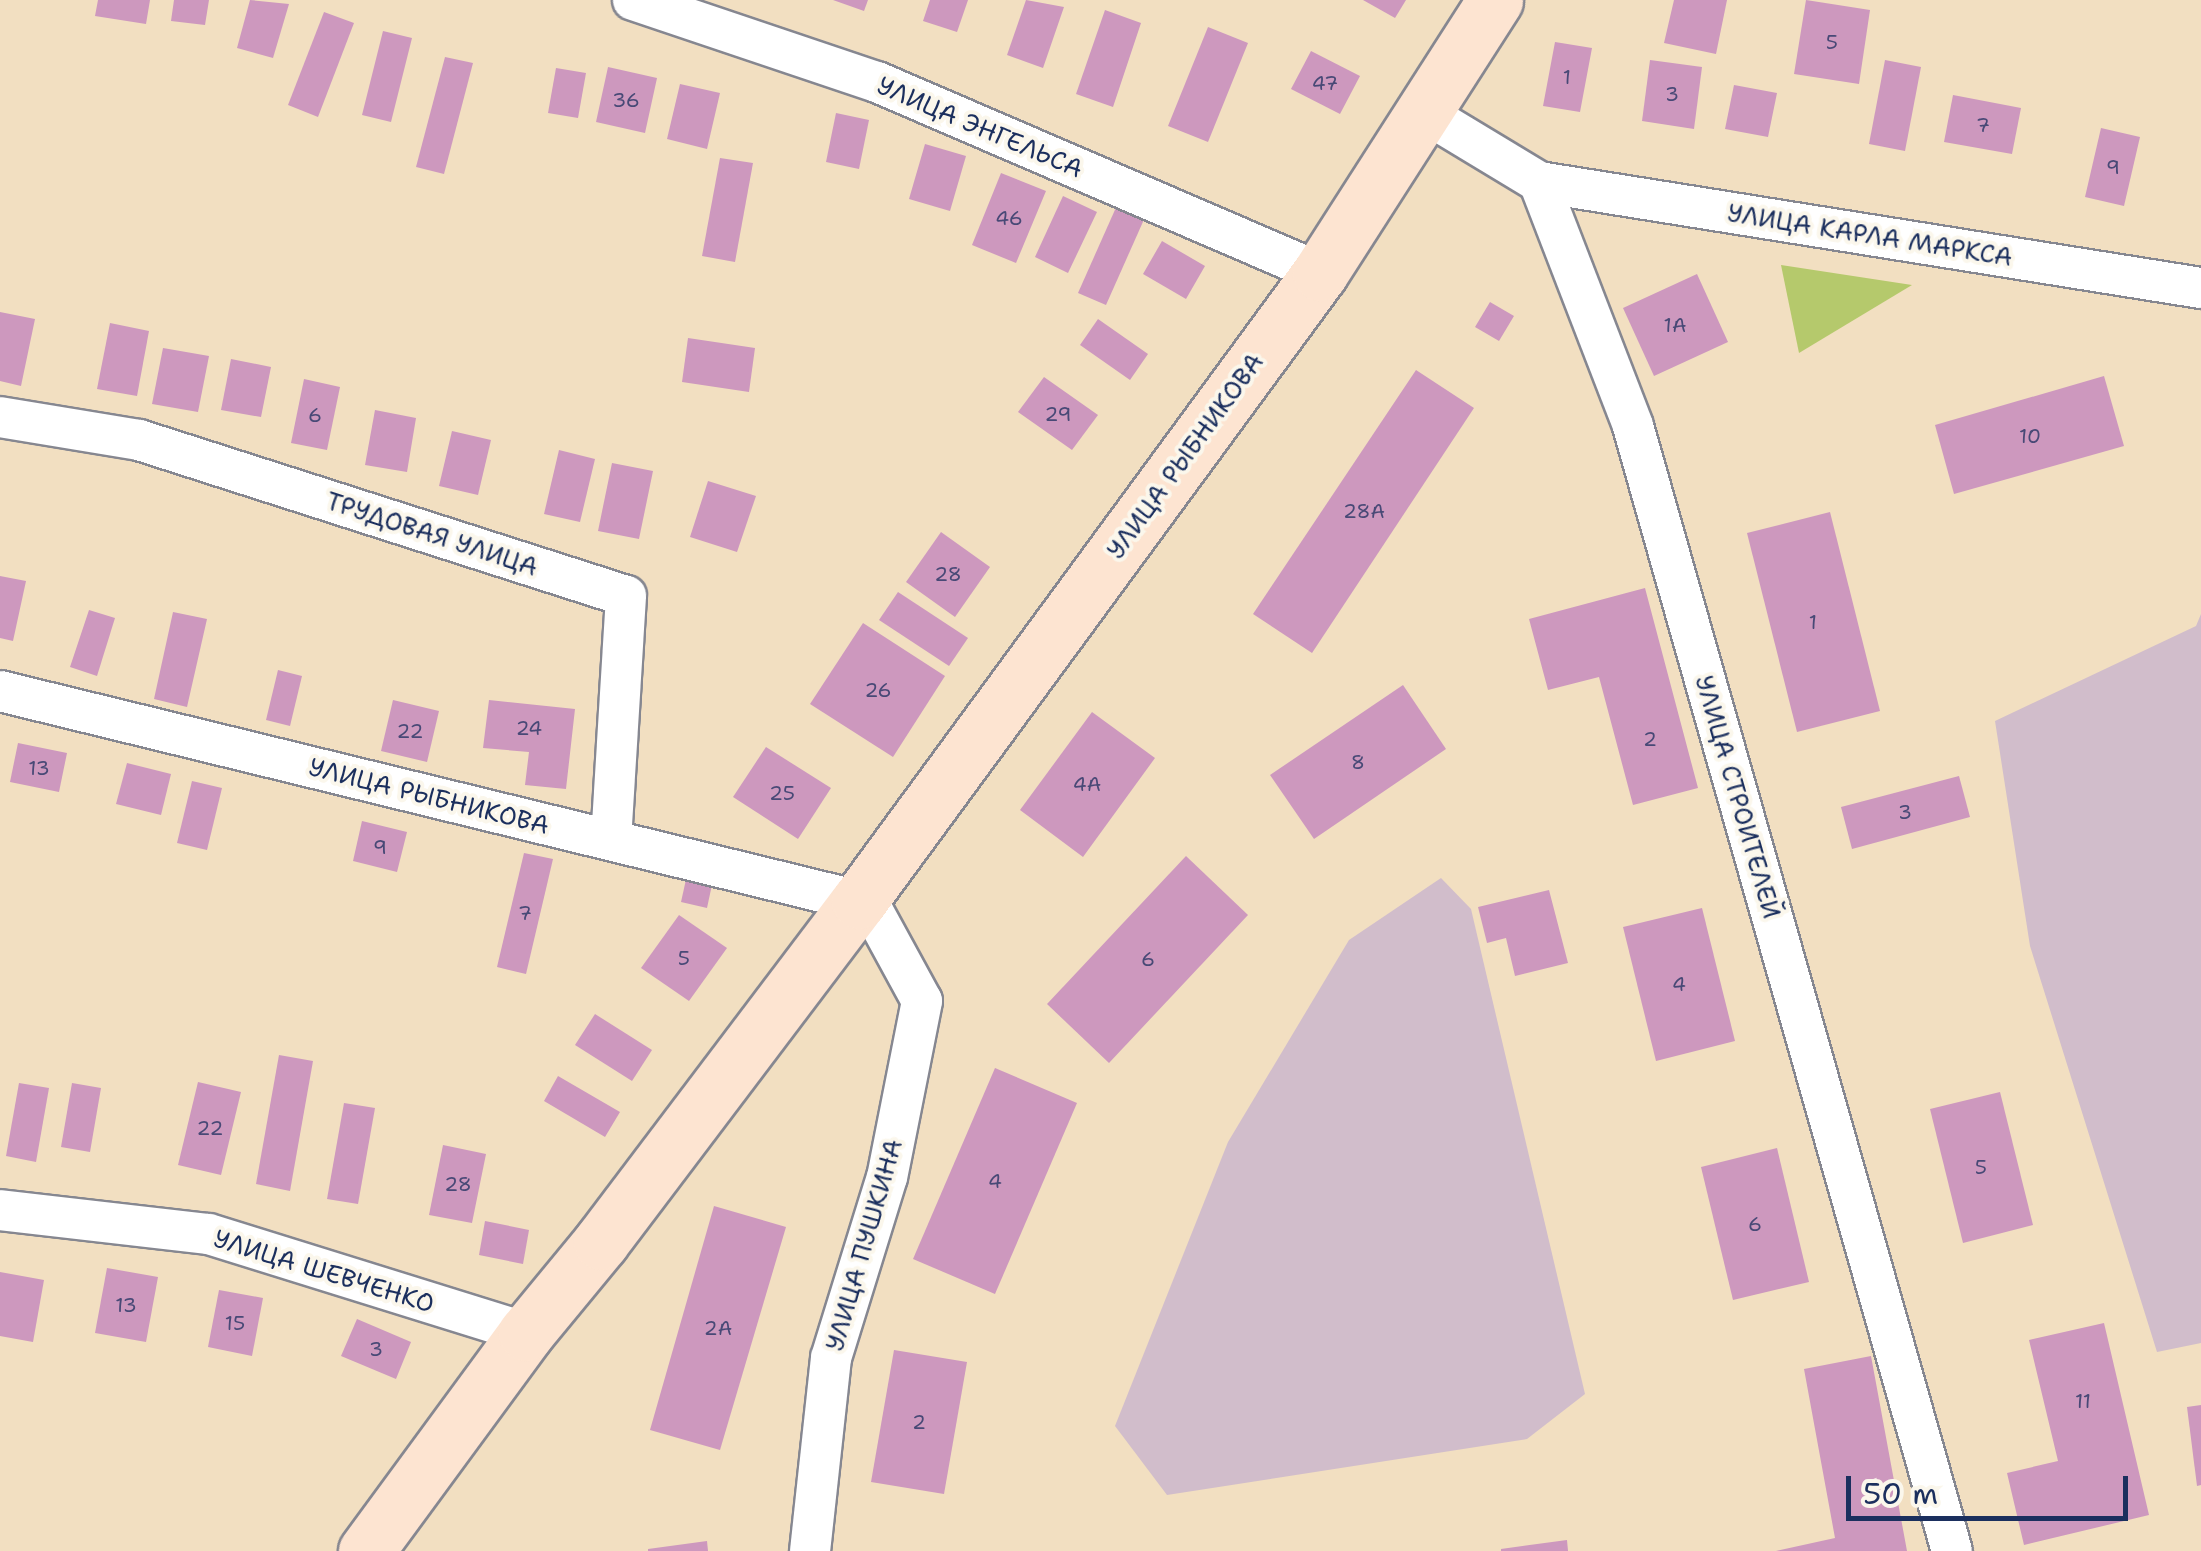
<!DOCTYPE html>
<html>
<head>
<meta charset="utf-8">
<style>
	body { margin:0 }
	#map { position:relative; width:2201px; height:1551px; overflow:hidden; background:#f2dfc1; font-family:"Shantell Sans",sans-serif }
	div>[style] { position:absolute }
	[style*='--x'] { left:calc(var(--x)*1px); top:calc(var(--y)*1px); width:calc(var(--w)*1px); rotate:calc(var(--a)*1deg) }
	.industrial>* { inset:0; background:#d1bdcb }
	.green>* { inset:0; background:#b5c96c }
	.building>* { inset:0; background:#cd98be }
	.roads { filter:drop-shadow(2px 0 #868790) drop-shadow(-2px 0 #868790) drop-shadow(0 2px #868790) drop-shadow(0 -2px #868790) }
	.street>* { height:40px; margin:-20px; padding:0 20px; transform-origin:20px; border-radius:20px; background:#fff }
	.secondary>* { height:55px; margin:-27.5px; padding:0 27.5px; transform-origin:27.5px; border-radius:27.5px; background:#fde4d1 }
	span { translate:-50% -50%; white-space:nowrap; text-align:center; line-height:1.15; -webkit-text-stroke:8px #fbf7ec; paint-order:stroke }
	.number-label { font-size:20px; color:#484976 }
	.number-label span { -webkit-text-stroke-width:0 }
	.street-label { font-size:25px; color:#1b2f5e }
	.scale { position:absolute; left:1846px; top:1476px; width:282px; height:45px; box-sizing:border-box; border:5px solid #1b2f5e; border-top:0; padding-left:12px; font-size:30px; line-height:35px; white-space:nowrap; color:#1b2f5e; -webkit-text-stroke:8px #fbf7ec; paint-order:stroke }
</style>
</head>
<body>
<div id="map">
	<div class="industrial">
		<i style="clip-path:polygon(2201px 614px,2201px 1343px,2157px 1352px,2030px 946px,1995px 721px,2196px 626px)"></i>
		<i style="clip-path:polygon(1441px 878px,1471px 909px,1585px 1394px,1527px 1439px,1167px 1495px,1115px 1426px,1228px 1142px,1349px 940px)"></i>
	</div>
	<div class="green">
		<i style="clip-path:polygon(1781px 265px,1912px 285px,1799px 353px)"></i>
	</div>
	<div class="building">
		<i style="clip-path:polygon(98px 0,150px 0,146px 24px,95px 16px)"></i>
		<i style="clip-path:polygon(174px 0,209px 0,205px 25px,171px 21px)"></i>
		<i style="clip-path:polygon(250px 0,289px 4px,273px 58px,237px 48px)"></i>
		<i style="clip-path:polygon(833px 0,868px 0,864px 11px)"></i>
		<i style="clip-path:polygon(930px 0,968px 0,957px 32px,923px 21px)"></i>
		<i style="clip-path:polygon(1026px 0,1064px 7px,1043px 68px,1007px 55px)"></i>
		<i style="clip-path:polygon(1363px 0,1406px 0,1395px 18px)"></i>
		<i style="clip-path:polygon(1674px 0,1727px 0,1716px 54px,1664px 43px)"></i>
		<i style="clip-path:polygon(1806px 0,1870px 10px,1859px 84px,1794px 74px)"></i>
		<i style="clip-path:polygon(1105px 10px,1141px 23px,1113px 107px,1076px 94px)"></i>
		<i style="clip-path:polygon(324px 12px,354px 23px,318px 117px,288px 105px)"></i>
		<i style="clip-path:polygon(1208px 27px,1248px 43px,1208px 142px,1168px 126px)"></i>
		<i style="clip-path:polygon(383px 31px,412px 38px,391px 122px,362px 115px)"></i>
		<i style="clip-path:polygon(1555px 42px,1592px 48px,1580px 112px,1543px 106px)"></i>
		<i style="clip-path:polygon(1311px 51px,1360px 76px,1340px 114px,1291px 89px)"></i>
		<i style="clip-path:polygon(445px 57px,473px 63px,444px 174px,416px 167px)"></i>
		<i style="clip-path:polygon(1650px 60px,1702px 67px,1694px 129px,1642px 121px)"></i>
		<i style="clip-path:polygon(1885px 60px,1921px 67px,1905px 151px,1869px 144px)"></i>
		<i style="clip-path:polygon(608px 67px,657px 78px,645px 133px,596px 122px)"></i>
		<i style="clip-path:polygon(556px 68px,586px 73px,578px 118px,548px 113px)"></i>
		<i style="clip-path:polygon(680px 84px,720px 93px,707px 149px,667px 139px)"></i>
		<i style="clip-path:polygon(1734px 85px,1777px 93px,1768px 137px,1725px 129px)"></i>
		<i style="clip-path:polygon(1953px 95px,2021px 108px,2012px 154px,1944px 142px)"></i>
		<i style="clip-path:polygon(836px 113px,869px 120px,859px 169px,826px 162px)"></i>
		<i style="clip-path:polygon(2101px 128px,2140px 137px,2124px 206px,2085px 197px)"></i>
		<i style="clip-path:polygon(925px 144px,966px 156px,950px 211px,909px 199px)"></i>
		<i style="clip-path:polygon(720px 158px,753px 163px,735px 262px,702px 256px)"></i>
		<i style="clip-path:polygon(1001px 173px,1046px 191px,1016px 263px,972px 245px)"></i>
		<i style="clip-path:polygon(1063px 196px,1097px 212px,1068px 273px,1035px 257px)"></i>
		<i style="clip-path:polygon(1118px 203px,1146px 215px,1106px 305px,1078px 293px)"></i>
		<i style="clip-path:polygon(1162px 241px,1205px 266px,1186px 299px,1143px 274px)"></i>
		<i style="clip-path:polygon(1697px 274px,1728px 342px,1654px 376px,1623px 308px)"></i>
		<i style="clip-path:polygon(1490px 302px,1514px 316px,1499px 341px,1475px 327px)"></i>
		<i style="clip-path:polygon(0 312px,35px 319px,21px 386px,0 381px)"></i>
		<i style="clip-path:polygon(1098px 319px,1148px 354px,1130px 380px,1080px 345px)"></i>
		<i style="clip-path:polygon(110px 323px,149px 331px,137px 396px,97px 389px)"></i>
		<i style="clip-path:polygon(688px 338px,755px 348px,749px 392px,682px 382px)"></i>
		<i style="clip-path:polygon(163px 348px,209px 356px,198px 412px,152px 404px)"></i>
		<i style="clip-path:polygon(231px 359px,271px 367px,261px 417px,221px 410px)"></i>
		<i style="clip-path:polygon(1416px 370px,1474px 408px,1312px 653px,1253px 614px)"></i>
		<i style="clip-path:polygon(2104px 376px,2124px 446px,1954px 494px,1935px 425px)"></i>
		<i style="clip-path:polygon(1044px 377px,1098px 415px,1072px 450px,1018px 412px)"></i>
		<i style="clip-path:polygon(304px 379px,340px 387px,327px 450px,291px 443px)"></i>
		<i style="clip-path:polygon(375px 410px,416px 418px,407px 472px,365px 465px)"></i>
		<i style="clip-path:polygon(452px 431px,491px 440px,478px 495px,439px 486px)"></i>
		<i style="clip-path:polygon(559px 450px,595px 459px,580px 522px,544px 514px)"></i>
		<i style="clip-path:polygon(612px 463px,653px 471px,639px 539px,598px 531px)"></i>
		<i style="clip-path:polygon(708px 481px,756px 496px,737px 552px,690px 537px)"></i>
		<i style="clip-path:polygon(1830px 512px,1880px 711px,1797px 732px,1747px 533px)"></i>
		<i style="clip-path:polygon(941px 532px,990px 567px,955px 617px,906px 582px)"></i>
		<i style="clip-path:polygon(0 576px,26px 581px,13px 641px,0 638px)"></i>
		<i style="clip-path:polygon(1645px 588px,1698px 788px,1633px 805px,1599px 677px,1548px 690px,1529px 619px)"></i>
		<i style="clip-path:polygon(898px 592px,968px 638px,949px 666px,879px 620px)"></i>
		<i style="clip-path:polygon(89px 610px,115px 618px,97px 676px,70px 667px)"></i>
		<i style="clip-path:polygon(173px 612px,207px 619px,187px 707px,154px 699px)"></i>
		<i style="clip-path:polygon(863px 623px,945px 676px,893px 757px,810px 704px)"></i>
		<i style="clip-path:polygon(278px 670px,302px 676px,290px 726px,266px 720px)"></i>
		<i style="clip-path:polygon(1403px 685px,1446px 749px,1314px 839px,1270px 775px)"></i>
		<i style="clip-path:polygon(393px 700px,439px 711px,427px 762px,381px 751px)"></i>
		<i style="clip-path:polygon(489px 700px,575px 709px,566px 789px,525px 785px,529px 752px,483px 748px)"></i>
		<i style="clip-path:polygon(1092px 712px,1155px 758px,1083px 857px,1020px 810px)"></i>
		<i style="clip-path:polygon(18px 743px,67px 753px,59px 792px,10px 782px)"></i>
		<i style="clip-path:polygon(766px 747px,831px 788px,798px 839px,733px 797px)"></i>
		<i style="clip-path:polygon(127px 763px,171px 774px,161px 815px,116px 804px)"></i>
		<i style="clip-path:polygon(1959px 776px,1970px 817px,1852px 849px,1841px 807px)"></i>
		<i style="clip-path:polygon(192px 781px,222px 788px,207px 850px,177px 843px)"></i>
		<i style="clip-path:polygon(362px 821px,407px 832px,397px 872px,353px 861px)"></i>
		<i style="clip-path:polygon(524px 853px,553px 859px,526px 974px,497px 967px)"></i>
		<i style="clip-path:polygon(1186px 856px,1248px 915px,1109px 1063px,1047px 1004px)"></i>
		<i style="clip-path:polygon(687px 875px,713px 880px,707px 908px,681px 902px)"></i>
		<i style="clip-path:polygon(1549px 890px,1568px 963px,1515px 976px,1506px 938px,1487px 943px,1478px 907px)"></i>
		<i style="clip-path:polygon(1702px 908px,1735px 1041px,1656px 1061px,1623px 927px)"></i>
		<i style="clip-path:polygon(679px 915px,727px 948px,689px 1001px,641px 968px)"></i>
		<i style="clip-path:polygon(595px 1014px,652px 1050px,632px 1081px,575px 1045px)"></i>
		<i style="clip-path:polygon(279px 1055px,313px 1061px,290px 1191px,256px 1184px)"></i>
		<i style="clip-path:polygon(995px 1068px,1077px 1103px,995px 1294px,913px 1259px)"></i>
		<i style="clip-path:polygon(558px 1076px,620px 1112px,605px 1137px,544px 1101px)"></i>
		<i style="clip-path:polygon(198px 1082px,241px 1092px,221px 1175px,178px 1165px)"></i>
		<i style="clip-path:polygon(19px 1083px,49px 1088px,36px 1162px,6px 1156px)"></i>
		<i style="clip-path:polygon(72px 1083px,101px 1088px,90px 1152px,61px 1147px)"></i>
		<i style="clip-path:polygon(2000px 1092px,2033px 1225px,1963px 1243px,1930px 1109px)"></i>
		<i style="clip-path:polygon(344px 1103px,375px 1108px,358px 1204px,327px 1199px)"></i>
		<i style="clip-path:polygon(443px 1145px,486px 1154px,472px 1223px,429px 1215px)"></i>
		<i style="clip-path:polygon(1777px 1148px,1809px 1282px,1733px 1300px,1701px 1167px)"></i>
		<i style="clip-path:polygon(714px 1206px,786px 1227px,720px 1450px,650px 1430px)"></i>
		<i style="clip-path:polygon(485px 1221px,529px 1230px,523px 1264px,479px 1255px)"></i>
		<i style="clip-path:polygon(107px 1268px,158px 1277px,146px 1342px,95px 1333px)"></i>
		<i style="clip-path:polygon(0 1272px,44px 1280px,33px 1342px,0 1336px)"></i>
		<i style="clip-path:polygon(219px 1290px,263px 1298px,252px 1356px,208px 1347px)"></i>
		<i style="clip-path:polygon(357px 1319px,411px 1342px,396px 1379px,341px 1356px)"></i>
		<i style="clip-path:polygon(2104px 1323px,2149px 1515px,2024px 1545px,2007px 1473px,2058px 1461px,2029px 1340px)"></i>
		<i style="clip-path:polygon(894px 1350px,967px 1362px,944px 1494px,871px 1482px)"></i>
		<i style="clip-path:polygon(1871px 1356px,1907px 1551px,1776px 1551px,1835px 1538px,1804px 1369px)"></i>
		<i style="clip-path:polygon(2201px 1405px,2201px 1485px,2197px 1486px,2187px 1407px)"></i>
		<i style="clip-path:polygon(1567px 1540px,1568px 1551px,1501px 1551px,1501px 1549px)"></i>
		<i style="clip-path:polygon(707px 1541px,708px 1551px,648px 1551px,648px 1549px)"></i>
	</div>
	<div class="roads">
		<div class="street">
			<i style="--x:633;--y:0;--w:257;--a:18.6"></i>
			<i style="--x:877;--y:82;--w:482;--a:23.3"></i>
			<i style="--x:1423;--y:112;--w:135;--a:31.1"></i>
			<i style="--x:1539;--y:182;--w:261;--a:68.9"></i>
			<i style="--x:1633;--y:426;--w:1169;--a:74.17"></i>
			<i style="--x:1539;--y:182;--w:670;--a:9.1"></i>
			<i style="--x:0;--y:417;--w:141;--a:9.4"></i>
			<i style="--x:139;--y:440;--w:511;--a:17.76"></i>
			<i style="--x:626;--y:596;--w:244;--a:93.5"></i>
			<i style="--x:0;--y:691;--w:884;--a:13.74"></i>
			<i style="--x:859;--y:901;--w:19;--a:39"></i>
			<i style="--x:874;--y:913;--w:100;--a:61.4"></i>
			<i style="--x:922;--y:1001;--w:179;--a:101.2"></i>
			<i style="--x:887;--y:1177;--w:189;--a:107.2"></i>
			<i style="--x:831;--y:1358;--w:194;--a:96.2"></i>
			<i style="--x:0;--y:1210;--w:210;--a:6.6"></i>
			<i style="--x:209;--y:1234;--w:332;--a:17.3"></i>
		</div>
		<div class="secondary">
			<i style="--x:366;--y:1551;--w:270;--a:-53.7"></i>
			<i style="--x:526;--y:1333;--w:118;--a:-50.5"></i>
			<i style="--x:601;--y:1242;--w:428;--a:-52.9"></i>
			<i style="--x:859;--y:901;--w:779;--a:-53.72"></i>
			<i style="--x:1320;--y:273;--w:324;--a:-57.3"></i>
		</div>
	</div>
	<div class="number-label">
		<span style="left:1832px;top:42px">5</span>
		<span style="left:1567px;top:77px">1</span>
		<span style="left:1325px;top:83px">47</span>
		<span style="left:1672px;top:94px">3</span>
		<span style="left:626px;top:100px">36</span>
		<span style="left:1983px;top:125px">7</span>
		<span style="left:2113px;top:167px">9</span>
		<span style="left:1009px;top:218px">46</span>
		<span style="left:1675px;top:325px">1А</span>
		<span style="left:1058px;top:414px">29</span>
		<span style="left:315px;top:415px">6</span>
		<span style="left:2030px;top:436px">10</span>
		<span style="left:1364px;top:511px">28А</span>
		<span style="left:948px;top:574px">28</span>
		<span style="left:1813px;top:622px">1</span>
		<span style="left:878px;top:690px">26</span>
		<span style="left:529px;top:728px">24</span>
		<span style="left:410px;top:731px">22</span>
		<span style="left:1650px;top:739px">2</span>
		<span style="left:1358px;top:762px">8</span>
		<span style="left:39px;top:768px">13</span>
		<span style="left:1087px;top:784px">4А</span>
		<span style="left:782px;top:793px">25</span>
		<span style="left:1905px;top:812px">3</span>
		<span style="left:380px;top:847px">9</span>
		<span style="left:525px;top:913px">7</span>
		<span style="left:684px;top:958px">5</span>
		<span style="left:1148px;top:959px">6</span>
		<span style="left:1679px;top:984px">4</span>
		<span style="left:210px;top:1128px">22</span>
		<span style="left:1981px;top:1167px">5</span>
		<span style="left:995px;top:1181px">4</span>
		<span style="left:458px;top:1184px">28</span>
		<span style="left:1755px;top:1224px">6</span>
		<span style="left:126px;top:1305px">13</span>
		<span style="left:235px;top:1323px">15</span>
		<span style="left:718px;top:1328px">2А</span>
		<span style="left:376px;top:1349px">3</span>
		<span style="left:2083px;top:1401px">11</span>
		<span style="left:919px;top:1422px">2</span>
	</div>
	<div class="street-label">
		<span style="left:980px;top:127px;rotate:23deg">УЛИЦА ЭНГЕЛЬСА</span>
		<span style="left:1870px;top:235px;rotate:9deg">УЛИЦА КАРЛА МАРКСА</span>
		<span style="left:1185px;top:456px;rotate:-54deg">УЛИЦА РЫБНИКОВА</span>
		<span style="left:432px;top:534px;rotate:18deg">ТРУДОВАЯ УЛИЦА</span>
		<span style="left:429px;top:796px;rotate:14deg">УЛИЦА РЫБНИКОВА</span>
		<span style="left:1738px;top:797px;rotate:74deg">УЛИЦА СТРОИТЕЛЕЙ</span>
		<span style="left:864px;top:1245px;rotate:-74deg">УЛИЦА ПУШКИНА</span>
		<span style="left:324px;top:1271px;rotate:17deg">УЛИЦА ШЕВЧЕНКО</span>
	</div>
	<div class="scale">50 m</div>
</div>
</body>
</html>
